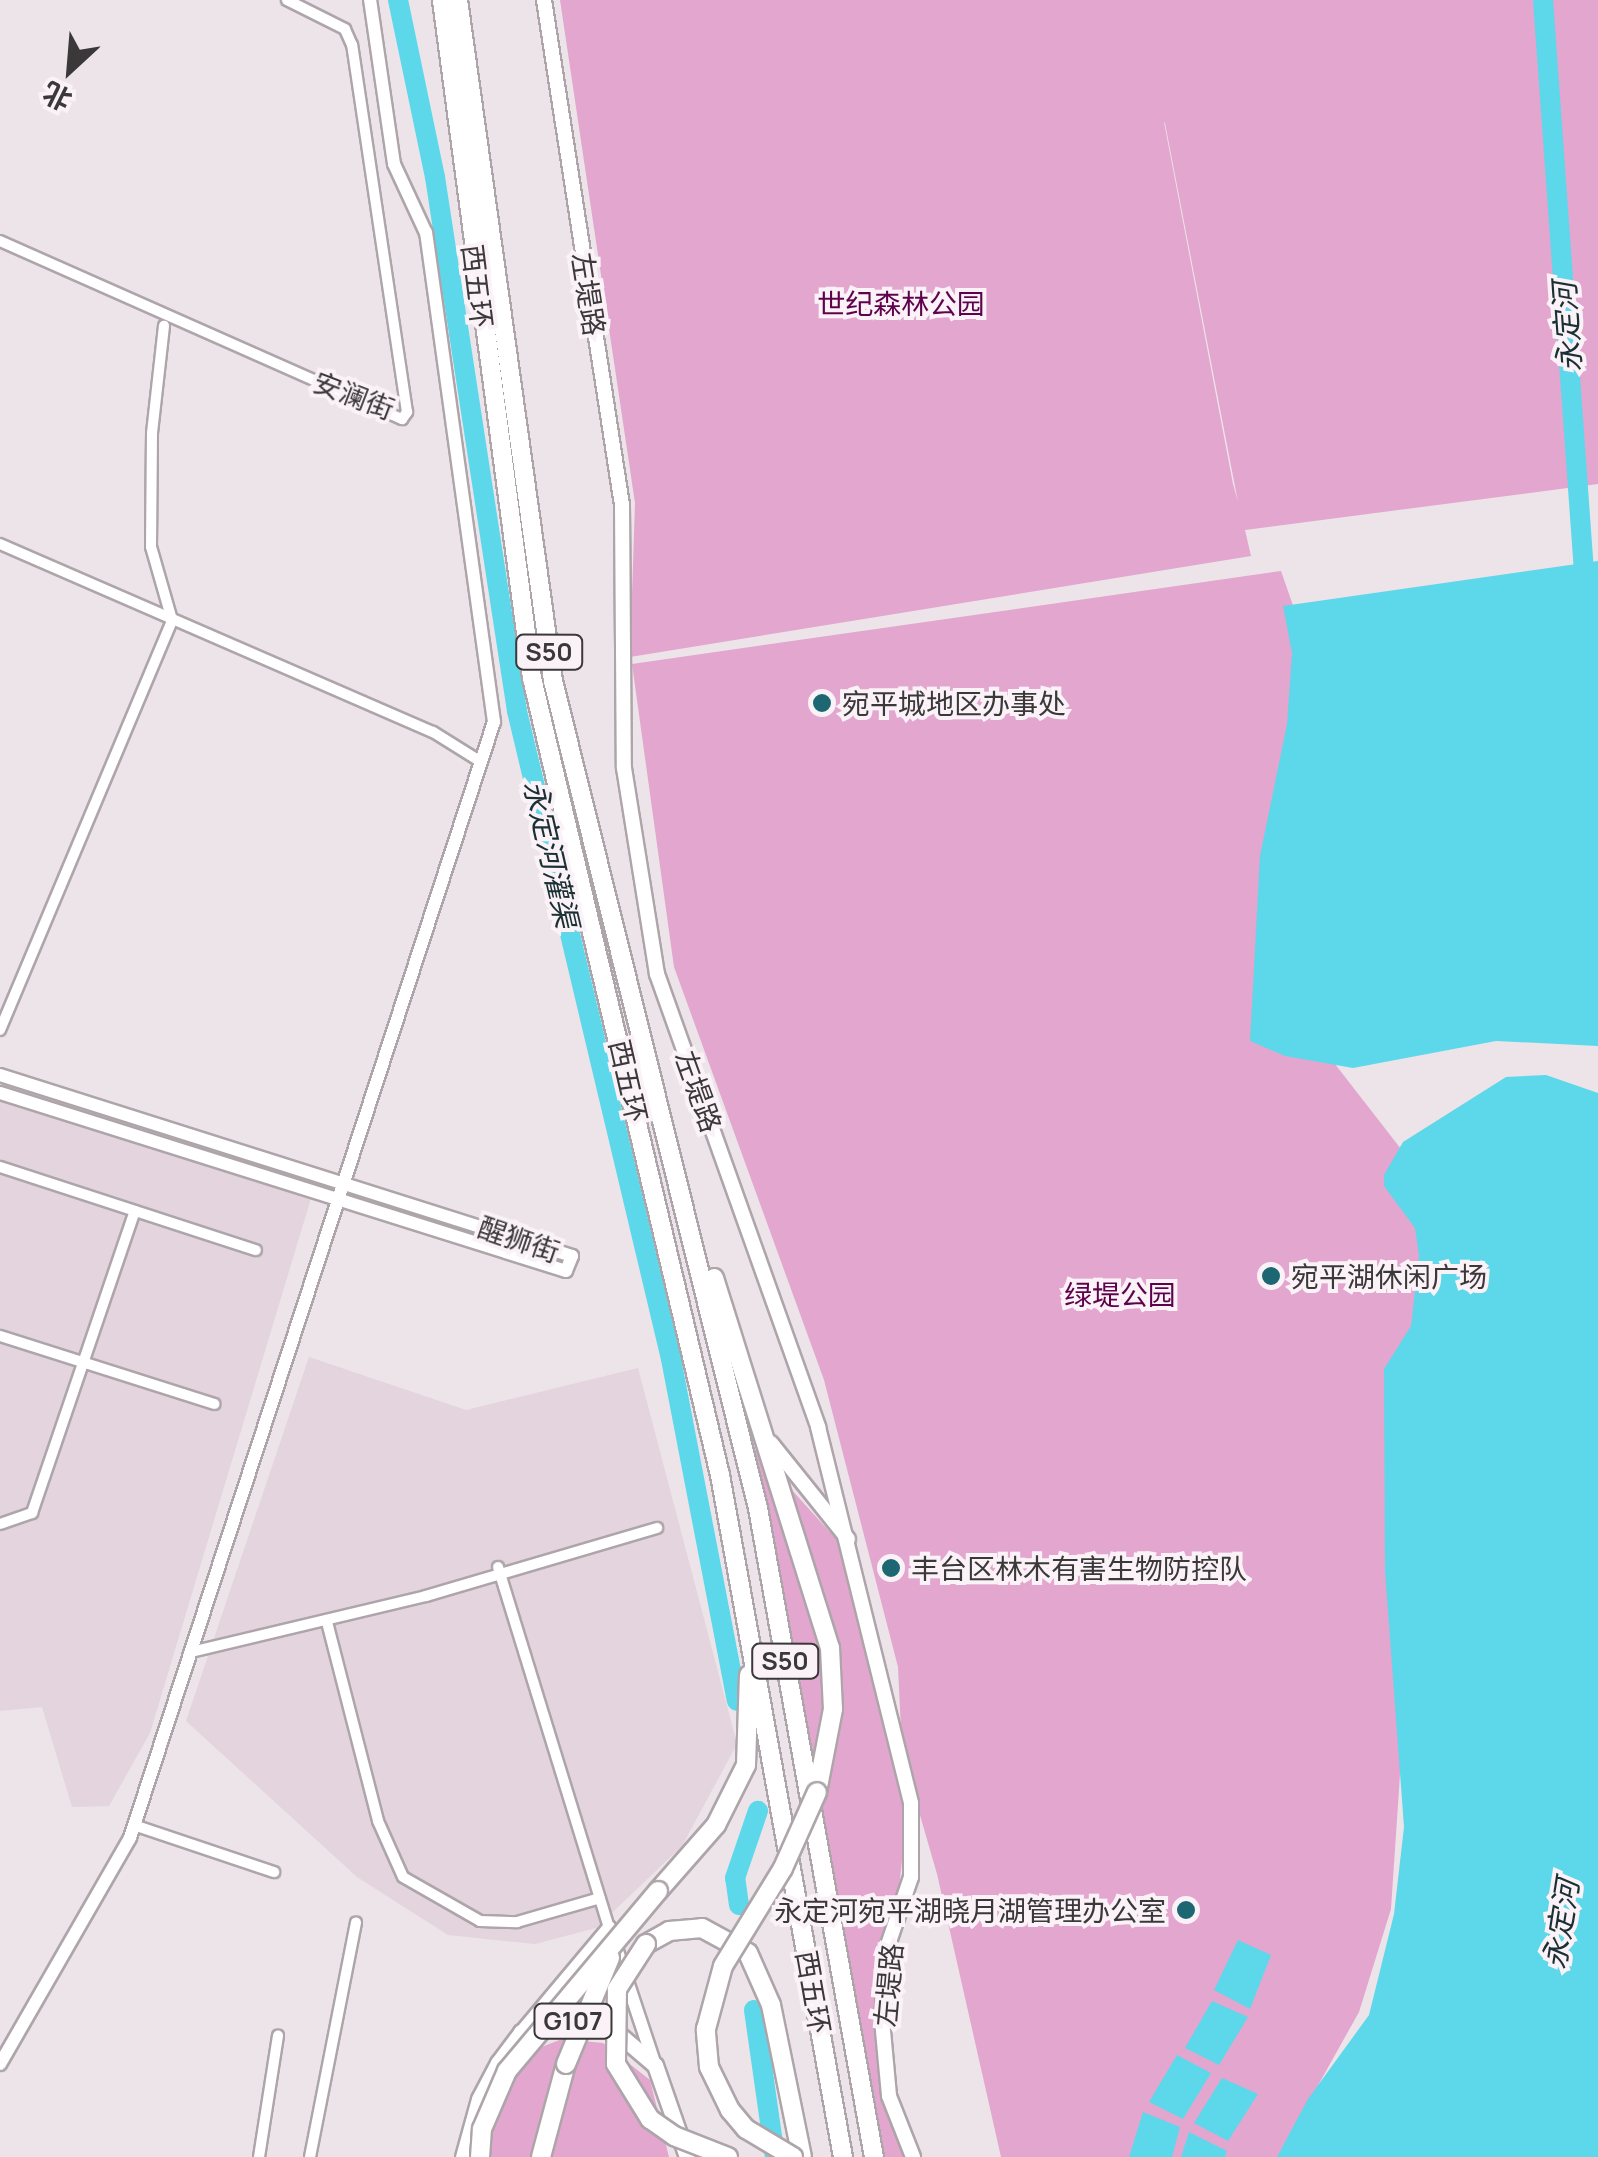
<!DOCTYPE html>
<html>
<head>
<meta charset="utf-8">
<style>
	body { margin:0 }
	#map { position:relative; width:1598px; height:2157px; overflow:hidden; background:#ece4e9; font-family:Manrope,"Noto Sans SC",sans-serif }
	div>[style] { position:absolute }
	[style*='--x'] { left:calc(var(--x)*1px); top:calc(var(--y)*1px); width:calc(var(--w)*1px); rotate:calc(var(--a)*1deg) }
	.built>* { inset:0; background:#e3d4dd }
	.green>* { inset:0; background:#e2a6cf }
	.water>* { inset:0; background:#5cd8ea }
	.river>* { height:20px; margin:-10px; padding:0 10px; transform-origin:10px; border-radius:10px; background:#5cd8ea }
	.roads { filter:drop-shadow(2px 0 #ada5aa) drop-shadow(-2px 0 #ada5aa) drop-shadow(0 2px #ada5aa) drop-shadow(0 -2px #ada5aa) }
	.minor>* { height:10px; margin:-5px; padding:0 5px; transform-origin:5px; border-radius:5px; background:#fff }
	.tertiary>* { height:12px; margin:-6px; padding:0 6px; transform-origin:6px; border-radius:6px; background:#fff }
	.secondary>* { height:14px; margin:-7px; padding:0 7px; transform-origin:7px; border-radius:7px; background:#fff }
	.trunk>* { height:15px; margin:-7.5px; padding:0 7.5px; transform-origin:7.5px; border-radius:7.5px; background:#fff }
	.motorway>* { height:18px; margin:-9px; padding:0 9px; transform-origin:9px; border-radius:9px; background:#fff }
	.bridges { filter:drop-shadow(2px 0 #ada5aa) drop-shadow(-2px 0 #ada5aa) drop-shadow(0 2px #ada5aa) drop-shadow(0 -2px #ada5aa) }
	.motorway-bridge>* { height:18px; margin:-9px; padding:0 9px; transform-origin:9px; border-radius:9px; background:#fff }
	.dots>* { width:28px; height:28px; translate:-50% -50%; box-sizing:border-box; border:5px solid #faf2f7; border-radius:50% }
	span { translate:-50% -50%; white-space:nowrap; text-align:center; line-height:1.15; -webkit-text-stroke:8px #faf2f7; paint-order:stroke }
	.shield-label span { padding:2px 8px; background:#faf2f7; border:2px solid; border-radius:8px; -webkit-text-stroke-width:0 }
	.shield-label { font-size:25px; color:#3b383a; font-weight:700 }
	.street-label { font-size:28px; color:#3b383a }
	.park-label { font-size:28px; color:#5f024c }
	.poi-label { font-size:28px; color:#3b383a }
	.left { translate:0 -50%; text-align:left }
	.right { translate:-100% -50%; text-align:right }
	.water-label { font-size:30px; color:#1a3034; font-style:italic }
	.north { position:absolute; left:20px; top:20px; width:100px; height:100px; -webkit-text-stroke:8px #faf2f7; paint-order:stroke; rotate:206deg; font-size:28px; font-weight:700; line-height:40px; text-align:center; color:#3b383a }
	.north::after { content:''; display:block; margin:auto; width:35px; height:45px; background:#3b383a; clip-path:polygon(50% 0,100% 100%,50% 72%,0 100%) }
</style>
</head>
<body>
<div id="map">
	<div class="built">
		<i style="clip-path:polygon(0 1077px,318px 1175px,150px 1733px,109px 1806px,72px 1807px,42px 1707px,0 1711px)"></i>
		<i style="clip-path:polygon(309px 1357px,466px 1410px,638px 1368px,737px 1744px,682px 1846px,596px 1928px,535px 1944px,448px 1935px,357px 1877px,186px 1721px)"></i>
	</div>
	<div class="green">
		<i style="clip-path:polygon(evenodd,560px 0,1598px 0,1598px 484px,1245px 530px,1251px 556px,630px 657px,635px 503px,560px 0,1164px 122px,1165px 123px,1238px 502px,1233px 484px,1164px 122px)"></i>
		<i style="clip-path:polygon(1281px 571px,1329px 709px,1286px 1001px,1415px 1167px,1438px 1343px,1416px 1535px,1391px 1909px,1359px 2012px,1278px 2157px,1001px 2157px,937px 1874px,902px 1753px,898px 1667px,824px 1380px,674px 967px,632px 664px)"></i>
		<i style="clip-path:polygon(753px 1447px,847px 1551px,907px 1811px,899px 1889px,880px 1949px,876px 2010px,907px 2157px,884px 2157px)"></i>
		<i style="clip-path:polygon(562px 2039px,603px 2043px,650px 2080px,669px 2157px,481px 2157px,514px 2079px,539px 2048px)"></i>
	</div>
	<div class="water">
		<i style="clip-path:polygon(1598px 561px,1598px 1046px,1496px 1041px,1353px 1068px,1285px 1056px,1250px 1041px,1260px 856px,1287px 724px,1292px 653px,1283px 606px)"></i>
		<i style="clip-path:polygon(1546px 1075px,1598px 1093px,1598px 2157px,1277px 2157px,1308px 2099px,1369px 2015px,1394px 1914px,1404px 1827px,1385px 1571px,1384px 1369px,1411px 1326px,1419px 1256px,1415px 1228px,1384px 1186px,1384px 1175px,1403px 1142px,1506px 1077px)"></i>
		<i style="clip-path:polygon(1238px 1940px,1271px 1955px,1250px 2009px,1214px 1990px)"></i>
		<i style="clip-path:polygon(1212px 2001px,1248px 2017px,1219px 2065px,1185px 2048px)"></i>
		<i style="clip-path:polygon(1177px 2055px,1211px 2073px,1183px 2119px,1149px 2102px)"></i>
		<i style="clip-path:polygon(1222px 2078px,1258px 2094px,1228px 2141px,1194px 2123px)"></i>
		<i style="clip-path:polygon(1143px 2112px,1180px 2127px,1172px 2157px,1129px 2157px)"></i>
		<i style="clip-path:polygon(1189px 2132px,1227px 2151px,1225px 2157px,1181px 2157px)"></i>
	</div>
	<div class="river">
		<i style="--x:398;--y:0;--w:181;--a:78.2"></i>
		<i style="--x:435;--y:177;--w:540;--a:81.27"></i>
		<i style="--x:517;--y:711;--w:666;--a:76.63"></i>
		<i style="--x:671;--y:1359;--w:348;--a:79.1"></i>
		<i style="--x:1543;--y:0;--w:588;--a:85.9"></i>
		<i style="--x:739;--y:1905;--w:27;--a:-98"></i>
		<i style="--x:735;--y:1878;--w:71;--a:-71.1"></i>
		<i style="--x:754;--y:2010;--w:148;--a:81.9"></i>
	</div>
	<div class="roads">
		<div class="minor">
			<i style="--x:0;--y:241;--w:440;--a:23.9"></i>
			<i style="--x:402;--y:419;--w:9;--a:-54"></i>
			<i style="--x:407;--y:412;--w:371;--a:-98.5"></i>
			<i style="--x:352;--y:45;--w:17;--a:-114"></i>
			<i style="--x:345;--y:29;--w:65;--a:-153.4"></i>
			<i style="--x:0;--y:544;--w:472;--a:23.5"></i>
			<i style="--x:433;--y:732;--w:57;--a:32"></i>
			<i style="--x:0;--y:1030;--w:445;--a:-67.2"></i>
			<i style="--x:172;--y:620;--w:76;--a:-106"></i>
			<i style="--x:151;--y:547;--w:114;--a:-89.5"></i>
			<i style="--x:152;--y:433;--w:108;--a:-83.6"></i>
			<i style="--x:0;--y:1167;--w:269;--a:18"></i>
			<i style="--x:0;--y:1336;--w:225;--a:17.6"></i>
			<i style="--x:0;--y:1524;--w:34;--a:-19"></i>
			<i style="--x:32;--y:1513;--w:319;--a:-71.2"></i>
			<i style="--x:498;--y:1567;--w:377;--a:72.9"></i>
			<i style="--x:327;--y:1622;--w:205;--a:75.6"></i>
			<i style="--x:378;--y:1821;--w:61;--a:65.9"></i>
			<i style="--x:403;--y:1877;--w:89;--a:29.7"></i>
			<i style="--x:480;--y:1921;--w:37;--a:2"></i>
			<i style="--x:517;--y:1922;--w:86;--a:-16.1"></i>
			<i style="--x:191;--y:1652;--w:242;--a:-13.4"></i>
			<i style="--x:426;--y:1596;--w:241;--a:-16.4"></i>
			<i style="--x:134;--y:1825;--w:148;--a:18.6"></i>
			<i style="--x:259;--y:2157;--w:123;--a:-81.1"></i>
			<i style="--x:310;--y:2157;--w:239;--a:-78.9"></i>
		</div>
		<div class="tertiary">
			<i style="--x:0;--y:1075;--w:600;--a:17.56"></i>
			<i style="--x:572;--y:1256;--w:16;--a:112"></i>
			<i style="--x:566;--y:1271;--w:593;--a:-162.54"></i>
			<i style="--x:609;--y:1927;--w:145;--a:71.6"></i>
			<i style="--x:521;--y:2032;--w:137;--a:-50"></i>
			<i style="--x:0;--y:2064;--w:261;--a:-60.1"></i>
			<i style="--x:130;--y:1838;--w:1174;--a:-71.94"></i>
			<i style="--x:494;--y:722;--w:494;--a:-97.9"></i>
			<i style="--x:426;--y:233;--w:76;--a:-114.9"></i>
			<i style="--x:394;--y:164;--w:166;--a:-98.3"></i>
		</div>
		<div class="secondary">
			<i style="--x:544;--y:0;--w:511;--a:81.22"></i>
			<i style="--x:622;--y:505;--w:263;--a:89.6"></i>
			<i style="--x:624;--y:768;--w:209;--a:80.9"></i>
			<i style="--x:657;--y:974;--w:481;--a:70.4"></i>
			<i style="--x:818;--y:1427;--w:387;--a:76.1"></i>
			<i style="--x:911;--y:1803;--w:74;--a:90"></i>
			<i style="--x:911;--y:1877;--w:75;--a:108.7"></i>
			<i style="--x:887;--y:1948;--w:72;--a:94"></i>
			<i style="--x:882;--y:2020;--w:76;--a:84.7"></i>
			<i style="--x:889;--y:2096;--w:66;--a:68.5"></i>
			<i style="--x:771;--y:1443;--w:123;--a:51.3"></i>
		</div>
		<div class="trunk">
			<i style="--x:463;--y:2157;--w:60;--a:-74.6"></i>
			<i style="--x:479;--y:2099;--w:41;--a:-62.2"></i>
			<i style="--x:498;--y:2063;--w:39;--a:-53"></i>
			<i style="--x:521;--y:2032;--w:45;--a:-15.6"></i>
			<i style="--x:564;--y:2020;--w:52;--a:12.2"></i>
			<i style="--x:615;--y:2031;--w:52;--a:40.4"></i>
			<i style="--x:655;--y:2065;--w:97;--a:70.8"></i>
		</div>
		<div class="motorway">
			<i style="--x:442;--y:0;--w:684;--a:82.44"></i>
			<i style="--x:532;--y:678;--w:819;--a:76.73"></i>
			<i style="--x:720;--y:1475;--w:693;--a:79.78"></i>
			<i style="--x:458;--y:0;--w:688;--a:82.06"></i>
			<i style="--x:553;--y:681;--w:852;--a:76.08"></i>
			<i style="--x:758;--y:1508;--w:659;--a:79.87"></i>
			<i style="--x:714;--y:1278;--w:388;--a:72.6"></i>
			<i style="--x:830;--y:1648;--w:61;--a:87.2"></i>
			<i style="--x:833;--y:1709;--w:85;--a:100.9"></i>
			<i style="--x:658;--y:1891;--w:88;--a:-48.7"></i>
			<i style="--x:716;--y:1825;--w:67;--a:-63.4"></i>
			<i style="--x:746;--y:1765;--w:90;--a:-88.1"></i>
			<i style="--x:646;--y:1944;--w:26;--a:-29"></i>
			<i style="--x:669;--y:1931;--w:33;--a:-5"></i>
			<i style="--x:702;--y:1928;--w:52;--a:28.5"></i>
			<i style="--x:748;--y:1953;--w:57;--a:66.1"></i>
			<i style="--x:771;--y:2005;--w:155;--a:78.5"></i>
			<i style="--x:541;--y:2157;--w:96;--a:-75"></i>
		</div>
	</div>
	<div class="bridges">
		<div class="motorway-bridge">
			<i style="--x:646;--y:1944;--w:54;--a:122.8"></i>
			<i style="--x:617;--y:1989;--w:75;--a:90.8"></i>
			<i style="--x:616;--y:2064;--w:65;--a:58.3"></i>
			<i style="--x:650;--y:2119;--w:29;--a:35"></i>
			<i style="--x:674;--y:2136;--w:58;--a:21.3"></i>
			<i style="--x:566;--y:2064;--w:115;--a:-67.5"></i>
			<i style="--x:480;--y:2157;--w:28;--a:-86"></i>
			<i style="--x:482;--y:2129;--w:63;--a:-66.7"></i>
			<i style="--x:507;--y:2071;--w:235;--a:-50"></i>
			<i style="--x:793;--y:2157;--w:55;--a:-149.2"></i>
			<i style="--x:746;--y:2129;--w:25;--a:-130"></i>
			<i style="--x:730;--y:2110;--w:48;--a:-116"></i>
			<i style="--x:709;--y:2067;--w:38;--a:-95"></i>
			<i style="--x:706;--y:2029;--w:65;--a:-74.9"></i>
			<i style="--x:723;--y:1966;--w:115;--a:-58.5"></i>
			<i style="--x:783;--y:1868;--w:83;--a:-65.9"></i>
		</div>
	</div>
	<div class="dots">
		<i style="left:822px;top:703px;background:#1c6772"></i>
		<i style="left:1271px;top:1276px;background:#1c6772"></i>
		<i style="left:891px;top:1568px;background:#1c6772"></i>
		<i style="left:1186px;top:1910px;background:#1c6772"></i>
	</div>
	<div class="shield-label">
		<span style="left:549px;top:652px">S50</span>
		<span style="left:785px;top:1661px">S50</span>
		<span style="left:573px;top:2021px">G107</span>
	</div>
	<div class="street-label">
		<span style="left:478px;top:286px;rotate:83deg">西五环</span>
		<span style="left:589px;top:294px;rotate:81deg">左堤路</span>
		<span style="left:354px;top:395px;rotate:21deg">安澜街</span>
		<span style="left:629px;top:1081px;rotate:77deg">西五环</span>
		<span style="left:699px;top:1091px;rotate:70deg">左堤路</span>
		<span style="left:519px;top:1239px;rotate:19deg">醒狮街</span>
		<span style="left:888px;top:1985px;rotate:-85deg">左堤路</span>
		<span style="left:814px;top:1992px;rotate:80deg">西五环</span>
	</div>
	<div class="park-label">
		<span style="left:901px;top:303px">世纪森林公园</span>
		<span style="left:1120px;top:1294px">绿堤公园</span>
	</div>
	<div class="poi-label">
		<span class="left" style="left:842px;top:703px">宛平城地区办事处</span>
		<span class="left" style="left:1291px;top:1276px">宛平湖休闲广场</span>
		<span class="left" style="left:911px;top:1568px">丰台区林木有害生物防控队</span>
		<span class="right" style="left:1166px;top:1910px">永定河宛平湖晓月湖管理办公室</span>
	</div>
	<div class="water-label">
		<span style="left:1567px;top:327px;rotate:-94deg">永定河</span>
		<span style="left:551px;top:854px;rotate:77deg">永定河灌渠</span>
		<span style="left:1561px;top:1924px;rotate:-81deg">永定河</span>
	</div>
	<div class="north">北</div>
</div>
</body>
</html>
